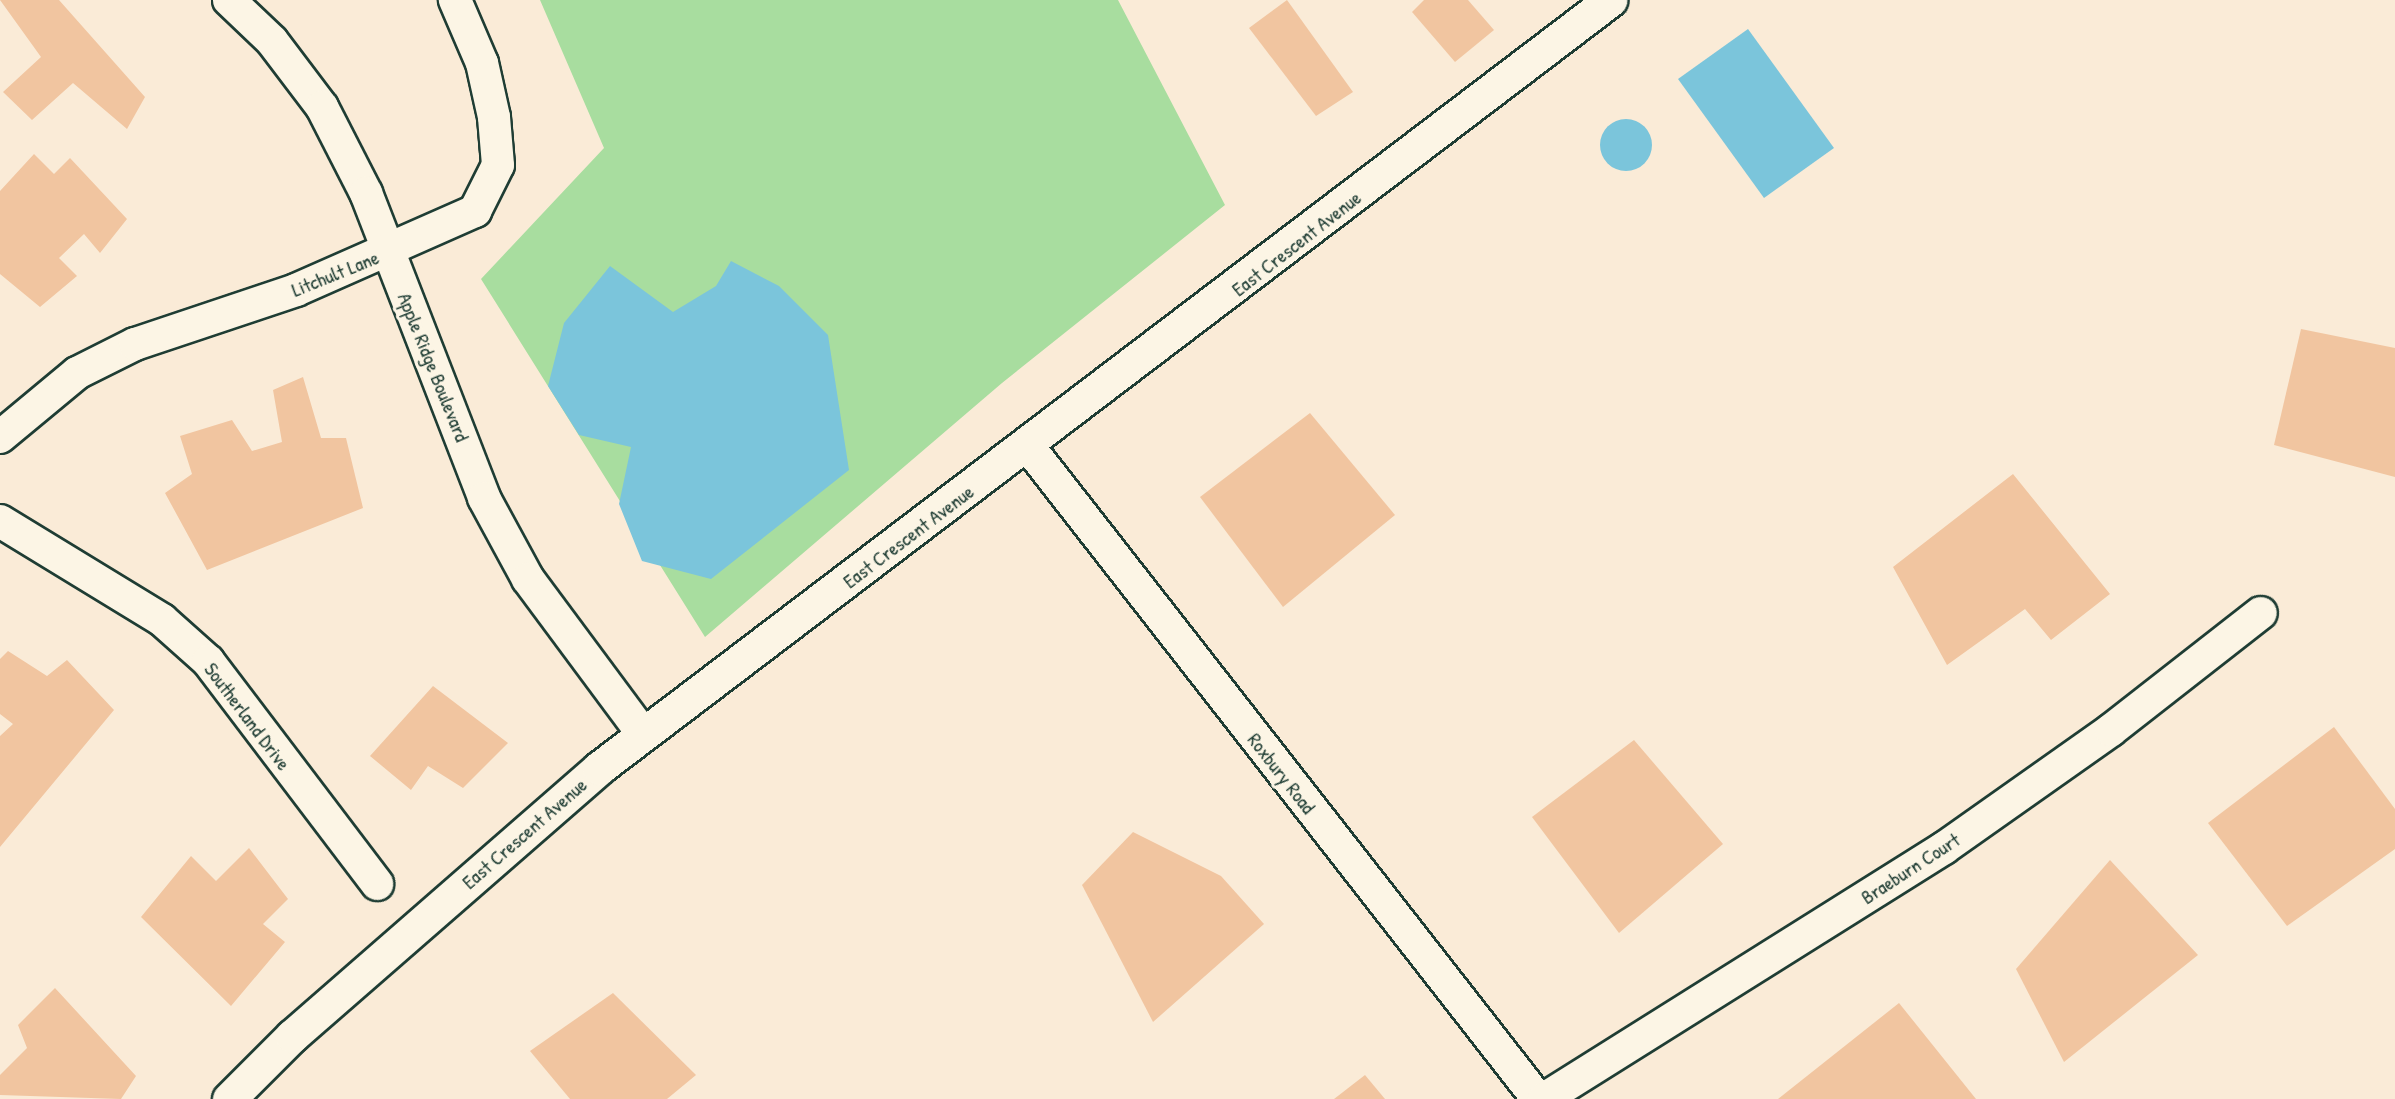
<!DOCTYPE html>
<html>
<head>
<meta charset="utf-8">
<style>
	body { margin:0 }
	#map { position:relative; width:2395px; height:1099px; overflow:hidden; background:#faebd7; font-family:"Patrick Hand",sans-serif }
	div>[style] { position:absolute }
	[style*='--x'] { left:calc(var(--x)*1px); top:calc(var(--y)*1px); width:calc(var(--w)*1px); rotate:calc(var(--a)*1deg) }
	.green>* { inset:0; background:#a8dd9f }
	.water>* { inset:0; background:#7bc5db }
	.round { border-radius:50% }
	.building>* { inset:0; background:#f1c5a0 }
	.roads { filter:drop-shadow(2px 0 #1f3d34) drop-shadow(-2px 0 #1f3d34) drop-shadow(0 2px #1f3d34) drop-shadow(0 -2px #1f3d34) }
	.minor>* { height:32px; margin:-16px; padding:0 16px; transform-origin:16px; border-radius:16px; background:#fcf5e5 }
	.tertiary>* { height:33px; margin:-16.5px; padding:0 16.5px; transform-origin:16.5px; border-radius:16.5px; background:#fcf5e5 }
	span { translate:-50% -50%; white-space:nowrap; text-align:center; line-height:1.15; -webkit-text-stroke:6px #fcf5e5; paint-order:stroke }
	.street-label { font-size:20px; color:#1f3d34 }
</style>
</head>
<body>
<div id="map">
	<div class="green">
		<i style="clip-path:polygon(540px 0,1118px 0,1225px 205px,1002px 383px,705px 637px,481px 279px,604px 148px)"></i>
	</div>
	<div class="water">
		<i style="clip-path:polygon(1748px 29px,1834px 148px,1764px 198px,1678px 79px)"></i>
		<i class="round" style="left:1600px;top:119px;width:52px;height:52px"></i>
		<i style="clip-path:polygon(731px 261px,779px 286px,828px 335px,849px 470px,711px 579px,642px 561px,619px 504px,631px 447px,579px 435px,548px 386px,564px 323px,610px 266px,673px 312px,716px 286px)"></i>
	</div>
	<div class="building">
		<i style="clip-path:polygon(0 0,59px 0,145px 97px,127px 129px,73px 83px,32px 120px,3px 92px,41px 57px)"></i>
		<i style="clip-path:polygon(1287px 0,1353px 92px,1316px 116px,1249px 28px)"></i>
		<i style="clip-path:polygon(1424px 0,1468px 0,1494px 30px,1455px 62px,1412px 12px)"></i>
		<i style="clip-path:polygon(34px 154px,54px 174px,70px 158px,127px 219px,100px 253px,84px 234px,59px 258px,77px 276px,40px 307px,0 274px,0 191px)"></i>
		<i style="clip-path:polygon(2301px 329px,2395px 348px,2395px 477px,2274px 445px)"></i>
		<i style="clip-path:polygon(303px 377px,321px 438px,346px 438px,363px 508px,207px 570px,165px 493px,192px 474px,180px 436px,232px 420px,252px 451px,282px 442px,273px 390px)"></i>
		<i style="clip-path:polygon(1310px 413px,1395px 515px,1283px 607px,1200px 497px)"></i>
		<i style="clip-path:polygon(2013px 474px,2110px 594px,2051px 640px,2025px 609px,1947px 665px,1893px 567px)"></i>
		<i style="clip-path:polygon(8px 651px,47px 676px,67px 660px,114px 710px,0 847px,0 736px,13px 724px,0 714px,0 659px)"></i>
		<i style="clip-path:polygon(433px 686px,508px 743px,463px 788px,428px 766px,411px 790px,370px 756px)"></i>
		<i style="clip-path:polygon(2334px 727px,2395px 809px,2395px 849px,2287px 926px,2208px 823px)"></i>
		<i style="clip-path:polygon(1634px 740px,1723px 844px,1619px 933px,1532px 817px)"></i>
		<i style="clip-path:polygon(1133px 832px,1221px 876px,1264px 924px,1153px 1022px,1082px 885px)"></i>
		<i style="clip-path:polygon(249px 848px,288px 899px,263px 924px,285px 942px,231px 1006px,141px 917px,191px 856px,216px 881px)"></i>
		<i style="clip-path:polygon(2110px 860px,2198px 955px,2064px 1062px,2016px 969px)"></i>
		<i style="clip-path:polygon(55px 988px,136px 1076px,121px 1099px,0 1095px,0 1075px,27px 1048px,18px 1025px)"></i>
		<i style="clip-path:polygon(613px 993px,696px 1075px,667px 1099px,570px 1099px,530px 1051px)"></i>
		<i style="clip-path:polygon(1899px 1003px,1976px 1099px,1778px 1099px)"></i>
		<i style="clip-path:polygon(1365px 1075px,1385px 1099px,1334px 1099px)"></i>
	</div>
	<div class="roads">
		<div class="minor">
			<i style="--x:229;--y:0;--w:59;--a:43.6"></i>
			<i style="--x:272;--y:41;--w:83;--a:52.9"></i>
			<i style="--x:322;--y:107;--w:97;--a:62.9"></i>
			<i style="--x:366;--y:193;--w:327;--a:68.8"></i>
			<i style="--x:484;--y:498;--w:92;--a:61.5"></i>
			<i style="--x:528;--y:579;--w:194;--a:53.4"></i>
			<i style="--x:0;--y:437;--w:100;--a:-39.7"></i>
			<i style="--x:77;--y:373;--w:65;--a:-26.6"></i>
			<i style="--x:135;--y:344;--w:170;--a:-18.5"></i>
			<i style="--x:296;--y:290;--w:196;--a:-23.8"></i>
			<i style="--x:475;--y:211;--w:51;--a:-63.4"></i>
			<i style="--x:498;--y:165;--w:48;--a:-94.8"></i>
			<i style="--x:494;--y:117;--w:55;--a:-102.5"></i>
			<i style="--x:482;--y:63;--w:69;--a:-113.2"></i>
			<i style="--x:1028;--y:446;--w:829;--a:52.01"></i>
			<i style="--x:0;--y:521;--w:190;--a:31.4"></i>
			<i style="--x:162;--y:620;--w:62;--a:41.7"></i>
			<i style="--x:208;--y:661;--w:280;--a:52.8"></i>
			<i style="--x:1544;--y:1099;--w:472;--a:-32.1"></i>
			<i style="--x:1944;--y:848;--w:204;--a:-35.2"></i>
			<i style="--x:2111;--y:730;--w:190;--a:-38"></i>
		</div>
		<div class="tertiary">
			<i style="--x:229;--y:1099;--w:89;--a:-45"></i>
			<i style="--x:292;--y:1036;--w:408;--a:-41.1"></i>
			<i style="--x:599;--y:768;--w:1270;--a:-37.22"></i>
		</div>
	</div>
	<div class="street-label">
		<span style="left:1296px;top:243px;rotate:-38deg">East Crescent Avenue</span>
		<span style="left:335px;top:273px;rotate:-22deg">Litchult Lane</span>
		<span style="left:434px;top:367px;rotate:68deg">Apple Ridge Boulevard</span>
		<span style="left:908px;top:536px;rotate:-37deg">East Crescent Avenue</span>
		<span style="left:248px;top:716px;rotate:53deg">Southerland Drive</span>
		<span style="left:1282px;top:773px;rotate:52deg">Roxbury Road</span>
		<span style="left:524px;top:833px;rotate:-41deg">East Crescent Avenue</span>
		<span style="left:1910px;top:868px;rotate:-33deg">Braeburn Court</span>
	</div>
</div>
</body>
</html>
